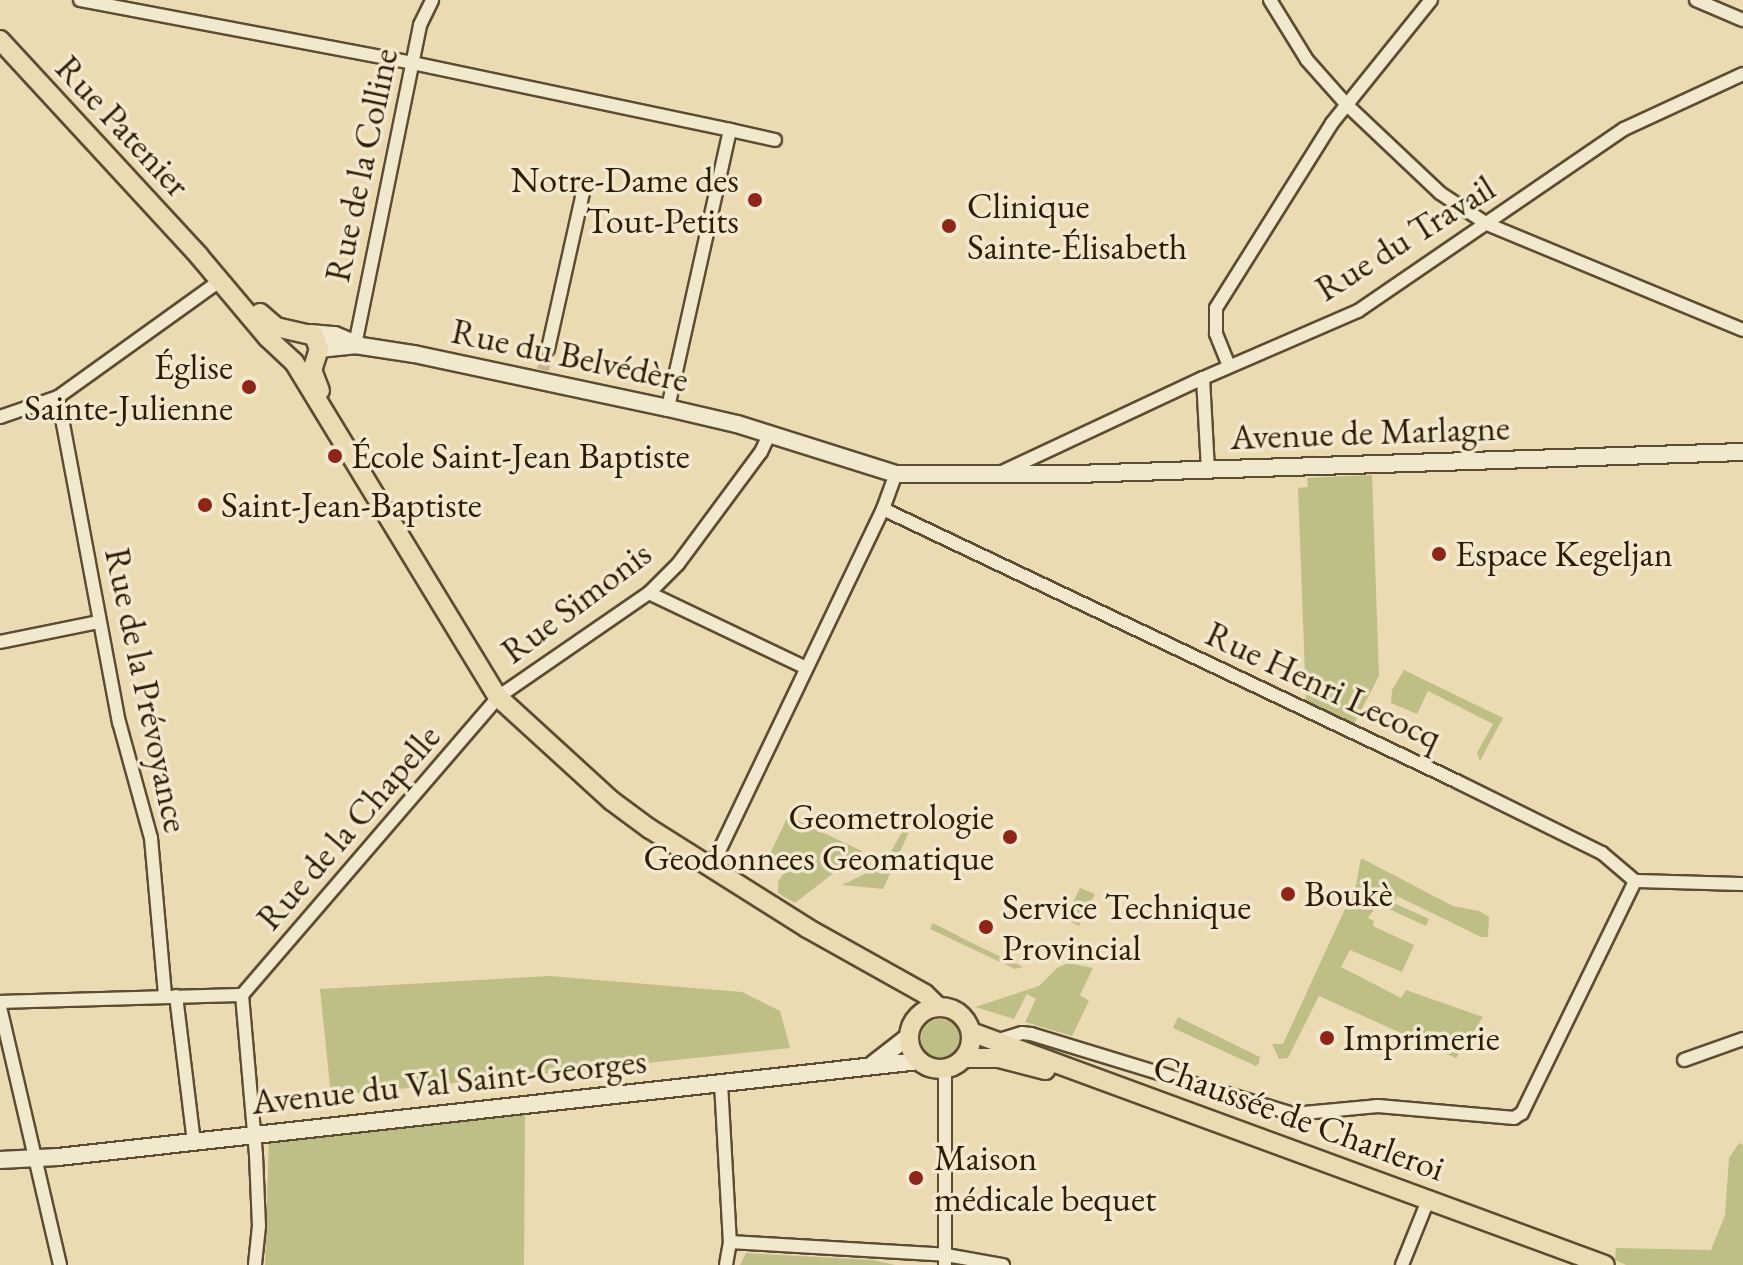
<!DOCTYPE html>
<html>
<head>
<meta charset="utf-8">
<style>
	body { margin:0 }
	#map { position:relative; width:1743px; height:1265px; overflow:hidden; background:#ebdbb3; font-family:"EB Garamond",serif }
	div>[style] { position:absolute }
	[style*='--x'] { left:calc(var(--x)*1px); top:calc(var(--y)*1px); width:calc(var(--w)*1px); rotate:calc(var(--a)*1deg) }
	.green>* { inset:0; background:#bfbe87 }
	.round { border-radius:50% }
	.minor-tunnel>* { height:12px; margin-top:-6px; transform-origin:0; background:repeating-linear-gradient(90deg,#c5b590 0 12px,transparent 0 18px) }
	.roads { filter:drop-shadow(2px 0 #5c4c31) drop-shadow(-2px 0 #5c4c31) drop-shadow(0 2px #5c4c31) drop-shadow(0 -2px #5c4c31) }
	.minor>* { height:12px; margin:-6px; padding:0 6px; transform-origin:6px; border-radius:6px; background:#f2e8ce }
	.secondary>* { height:16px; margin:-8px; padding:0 8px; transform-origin:8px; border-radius:8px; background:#f2e8ce }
	.primary>* { height:18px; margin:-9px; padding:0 9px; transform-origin:9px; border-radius:9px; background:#ebdbb3 }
	.primary>.ring { margin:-9px; padding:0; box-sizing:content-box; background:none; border:18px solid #ebdbb3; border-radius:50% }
	.dots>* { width:22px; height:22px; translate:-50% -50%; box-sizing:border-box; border:4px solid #f2e8ce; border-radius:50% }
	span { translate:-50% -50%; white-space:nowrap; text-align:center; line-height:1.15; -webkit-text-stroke:7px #f2e8ce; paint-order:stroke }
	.street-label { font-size:36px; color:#2d1d06 }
	.poi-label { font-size:36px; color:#2d1d06 }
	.right { translate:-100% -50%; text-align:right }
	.left { translate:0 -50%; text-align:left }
</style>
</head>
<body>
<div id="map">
	<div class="green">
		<i style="clip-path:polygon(1372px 475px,1379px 676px,1354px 724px,1306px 701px,1298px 488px,1308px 487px,1307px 478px)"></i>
		<i style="clip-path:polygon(1404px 670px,1503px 718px,1480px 761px,1477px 753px,1493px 724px,1428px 691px,1417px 714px,1391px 703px,1392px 690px)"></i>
		<i style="clip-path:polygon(788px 816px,862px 851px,795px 903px,778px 893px,778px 882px,786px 869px,768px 858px)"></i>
		<i style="clip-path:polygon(904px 822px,913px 823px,883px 889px,842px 885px,883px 865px,905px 827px,896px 824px)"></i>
		<i style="clip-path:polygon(1361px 858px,1453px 906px,1479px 911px,1489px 917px,1488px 937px,1481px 937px,1397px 896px,1394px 903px,1429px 919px,1426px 926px,1378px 904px,1368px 918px,1374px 921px,1373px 926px,1414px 945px,1402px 972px,1350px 950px,1341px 967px,1401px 998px,1406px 990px,1483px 1017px,1456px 1058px,1319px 996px,1288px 1058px,1279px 1059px,1272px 1044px,1283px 1044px,1356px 885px)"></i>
		<i style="clip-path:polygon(1080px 888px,1095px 894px,1079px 926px,1065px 919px)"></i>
		<i style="clip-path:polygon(933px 923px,980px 947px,1023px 967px,1015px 969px,930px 929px)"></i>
		<i style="clip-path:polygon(1068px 963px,1093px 968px,1080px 995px,1089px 1001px,1072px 1036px,1025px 1022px,1036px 999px,1027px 994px,1014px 1019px,975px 1007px,1039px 986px,1057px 968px)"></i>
		<i style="clip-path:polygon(550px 976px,742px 992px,780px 1011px,790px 1048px,331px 1096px,320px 989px)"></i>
		<i style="clip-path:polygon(1178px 1017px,1260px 1057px,1259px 1063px,1256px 1066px,1173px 1028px)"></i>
		<i class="round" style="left:921px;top:1019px;width:40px;height:40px"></i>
		<i style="clip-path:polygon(525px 1110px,524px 1265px,265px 1265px,269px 1139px)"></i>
		<i style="clip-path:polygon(1739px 1143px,1743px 1145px,1743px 1265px,1626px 1265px,1615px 1260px,1616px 1248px,1711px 1250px,1725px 1215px,1729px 1158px)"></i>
		<i style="clip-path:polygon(746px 1253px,873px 1260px,895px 1265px,740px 1265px)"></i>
	</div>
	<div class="minor-tunnel">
		<i style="--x:543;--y:370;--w:22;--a:-77"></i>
	</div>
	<div class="roads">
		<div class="minor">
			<i style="--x:80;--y:0;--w:339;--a:10.7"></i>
			<i style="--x:413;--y:63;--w:324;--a:11.9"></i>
			<i style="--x:730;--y:130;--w:285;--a:102.6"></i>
			<i style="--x:1270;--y:0;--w:70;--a:58.3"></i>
			<i style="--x:1307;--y:60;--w:60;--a:48.4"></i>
			<i style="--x:1347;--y:105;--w:128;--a:43.4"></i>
			<i style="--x:1440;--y:193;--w:56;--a:33.4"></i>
			<i style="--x:1487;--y:224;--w:277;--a:22.5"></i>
			<i style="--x:1696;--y:0;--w:51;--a:23.1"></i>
			<i style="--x:730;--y:130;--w:46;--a:12.5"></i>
			<i style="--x:355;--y:345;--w:327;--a:-78.5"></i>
			<i style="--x:420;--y:25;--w:28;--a:-64"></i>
			<i style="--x:548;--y:349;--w:160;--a:-77.4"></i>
			<i style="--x:1229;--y:366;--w:35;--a:-112"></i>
			<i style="--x:1216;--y:334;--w:26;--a:-90"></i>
			<i style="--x:1216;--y:308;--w:218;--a:-57.9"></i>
			<i style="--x:1332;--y:123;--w:158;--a:-51.2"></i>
			<i style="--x:1203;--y:378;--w:92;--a:86.9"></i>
			<i style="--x:58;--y:397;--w:331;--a:79.4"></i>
			<i style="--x:119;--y:722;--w:120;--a:74.6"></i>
			<i style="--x:151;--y:838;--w:159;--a:84.9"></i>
			<i style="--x:0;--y:417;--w:61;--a:-19"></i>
			<i style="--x:58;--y:397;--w:197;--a:-35.7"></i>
			<i style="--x:1000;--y:473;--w:224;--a:-25.1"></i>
			<i style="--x:1203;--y:378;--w:169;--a:-23.4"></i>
			<i style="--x:1358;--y:311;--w:322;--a:-34.4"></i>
			<i style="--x:1624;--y:129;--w:131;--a:-24.8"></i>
			<i style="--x:883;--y:509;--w:634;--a:25.39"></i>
			<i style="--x:1456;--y:781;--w:163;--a:26.3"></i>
			<i style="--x:1602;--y:853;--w:43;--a:40.3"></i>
			<i style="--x:1635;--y:881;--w:108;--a:1.6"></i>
			<i style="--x:649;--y:593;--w:174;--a:25.5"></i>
			<i style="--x:0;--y:642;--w:100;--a:-11.5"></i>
			<i style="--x:711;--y:868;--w:398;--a:-64.4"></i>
			<i style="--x:883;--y:509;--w:37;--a:-70"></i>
			<i style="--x:242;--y:995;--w:393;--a:-49.3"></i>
			<i style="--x:498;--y:697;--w:183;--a:-34.6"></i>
			<i style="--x:649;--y:593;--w:41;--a:-45"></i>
			<i style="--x:678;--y:564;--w:139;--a:-53.5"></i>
			<i style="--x:761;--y:452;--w:19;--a:-65"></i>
			<i style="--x:242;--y:995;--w:161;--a:85"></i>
			<i style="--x:256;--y:1155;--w:71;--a:87.6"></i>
			<i style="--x:259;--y:1226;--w:39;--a:96"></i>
			<i style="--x:176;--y:996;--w:147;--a:83"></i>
			<i style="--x:0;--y:1002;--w:242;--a:-1.7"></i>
			<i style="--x:0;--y:1007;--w:265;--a:76.9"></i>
			<i style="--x:999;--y:1040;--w:24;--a:-17"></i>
			<i style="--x:1022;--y:1033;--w:9;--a:6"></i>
			<i style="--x:1031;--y:1034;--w:274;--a:17"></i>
			<i style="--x:1293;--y:1114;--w:85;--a:-5.4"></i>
			<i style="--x:1378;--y:1106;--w:137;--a:5"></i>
			<i style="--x:1514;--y:1118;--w:9;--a:-32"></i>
			<i style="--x:1522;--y:1113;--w:258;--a:-64"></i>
			<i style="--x:1684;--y:1060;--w:63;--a:-19.6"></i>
			<i style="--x:721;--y:1083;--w:159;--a:86.8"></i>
			<i style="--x:730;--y:1242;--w:23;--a:100"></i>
			<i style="--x:730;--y:1242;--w:216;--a:3.4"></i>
			<i style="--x:946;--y:1255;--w:58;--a:10"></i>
			<i style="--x:945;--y:1265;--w:196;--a:-90"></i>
			<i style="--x:1402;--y:1265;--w:72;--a:-68.1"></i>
		</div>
		<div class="secondary">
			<i style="--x:310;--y:333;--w:25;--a:5"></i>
			<i style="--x:335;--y:335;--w:21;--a:23"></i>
			<i style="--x:319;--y:349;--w:36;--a:-6"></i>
			<i style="--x:355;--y:345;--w:60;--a:8.7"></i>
			<i style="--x:414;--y:354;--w:260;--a:12"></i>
			<i style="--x:668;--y:408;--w:71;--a:13.1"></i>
			<i style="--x:737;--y:424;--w:167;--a:17.5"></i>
			<i style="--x:896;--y:474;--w:180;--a:0"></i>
			<i style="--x:1076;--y:474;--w:667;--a:-1.89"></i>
			<i style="--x:873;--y:1064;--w:46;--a:-37.9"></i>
			<i style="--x:0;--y:1160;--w:58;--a:-3"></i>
			<i style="--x:58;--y:1157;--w:866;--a:-6.36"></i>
		</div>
		<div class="primary">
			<i style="--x:0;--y:40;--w:294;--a:47.3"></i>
			<i style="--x:199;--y:256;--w:107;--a:49.9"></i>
			<i style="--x:268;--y:338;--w:35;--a:43"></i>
			<i style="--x:294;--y:362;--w:392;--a:58.7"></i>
			<i style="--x:498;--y:697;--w:154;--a:42.4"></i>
			<i style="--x:612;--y:801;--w:47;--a:36.4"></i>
			<i style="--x:650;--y:829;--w:186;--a:32.2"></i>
			<i style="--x:807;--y:928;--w:135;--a:29.2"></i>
			<i style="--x:925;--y:994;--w:18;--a:45"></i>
			<i style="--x:260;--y:313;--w:21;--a:41"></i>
			<i style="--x:276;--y:327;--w:39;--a:13"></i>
			<i style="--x:314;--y:336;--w:14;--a:69"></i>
			<i style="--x:319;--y:349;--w:22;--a:108"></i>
			<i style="--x:312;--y:370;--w:22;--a:69"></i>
			<i class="ring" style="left:909px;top:1007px;width:44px;height:44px"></i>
			<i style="--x:971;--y:1032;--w:675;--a:20.18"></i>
			<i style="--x:965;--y:1058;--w:34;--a:0"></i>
			<i style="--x:999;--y:1058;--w:48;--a:14.6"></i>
		</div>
	</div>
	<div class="dots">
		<i style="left:755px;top:200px;background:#8f2418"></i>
		<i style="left:949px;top:226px;background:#8f2418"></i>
		<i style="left:249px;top:387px;background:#8f2418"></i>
		<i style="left:335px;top:456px;background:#8f2418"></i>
		<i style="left:205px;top:505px;background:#8f2418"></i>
		<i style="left:1439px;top:554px;background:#8f2418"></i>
		<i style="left:1010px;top:837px;background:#8f2418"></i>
		<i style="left:1288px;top:894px;background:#8f2418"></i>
		<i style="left:986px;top:927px;background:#8f2418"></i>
		<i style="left:1327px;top:1038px;background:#8f2418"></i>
		<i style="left:916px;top:1178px;background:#8f2418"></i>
	</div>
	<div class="street-label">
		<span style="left:123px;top:126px;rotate:47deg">Rue Patenier</span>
		<span style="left:361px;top:165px;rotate:-78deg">Rue de la Colline</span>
		<span style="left:1405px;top:238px;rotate:-32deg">Rue du Travail</span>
		<span style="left:570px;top:355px;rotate:12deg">Rue du Belvédère</span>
		<span style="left:1370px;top:432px;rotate:-2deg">Avenue de Marlagne</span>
		<span style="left:576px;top:602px;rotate:-37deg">Rue Simonis</span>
		<span style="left:1324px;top:685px;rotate:25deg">Rue Henri Lecocq</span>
		<span style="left:147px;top:690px;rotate:78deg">Rue de la Prévoyance</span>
		<span style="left:348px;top:827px;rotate:-49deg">Rue de la Chapelle</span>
		<span style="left:449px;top:1081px;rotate:-6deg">Avenue du Val Saint-Georges</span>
		<span style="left:1299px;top:1117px;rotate:20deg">Chaussée de Charleroi</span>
	</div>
	<div class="poi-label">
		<span class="right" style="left:739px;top:200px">Notre-Dame des<br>Tout-Petits</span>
		<span class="left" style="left:967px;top:226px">Clinique<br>Sainte-Élisabeth</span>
		<span class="right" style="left:233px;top:387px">Église<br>Sainte-Julienne</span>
		<span class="left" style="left:351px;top:456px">École Saint-Jean Baptiste</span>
		<span class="left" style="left:221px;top:505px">Saint-Jean-Baptiste</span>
		<span class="left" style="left:1455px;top:554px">Espace Kegeljan</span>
		<span class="right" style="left:994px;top:837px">Geometrologie<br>Geodonnees Geomatique</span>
		<span class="left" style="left:1304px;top:894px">Boukè</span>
		<span class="left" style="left:1002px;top:927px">Service Technique<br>Provincial</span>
		<span class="left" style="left:1343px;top:1038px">Imprimerie</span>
		<span class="left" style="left:934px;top:1178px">Maison<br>médicale bequet</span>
	</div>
</div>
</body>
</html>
